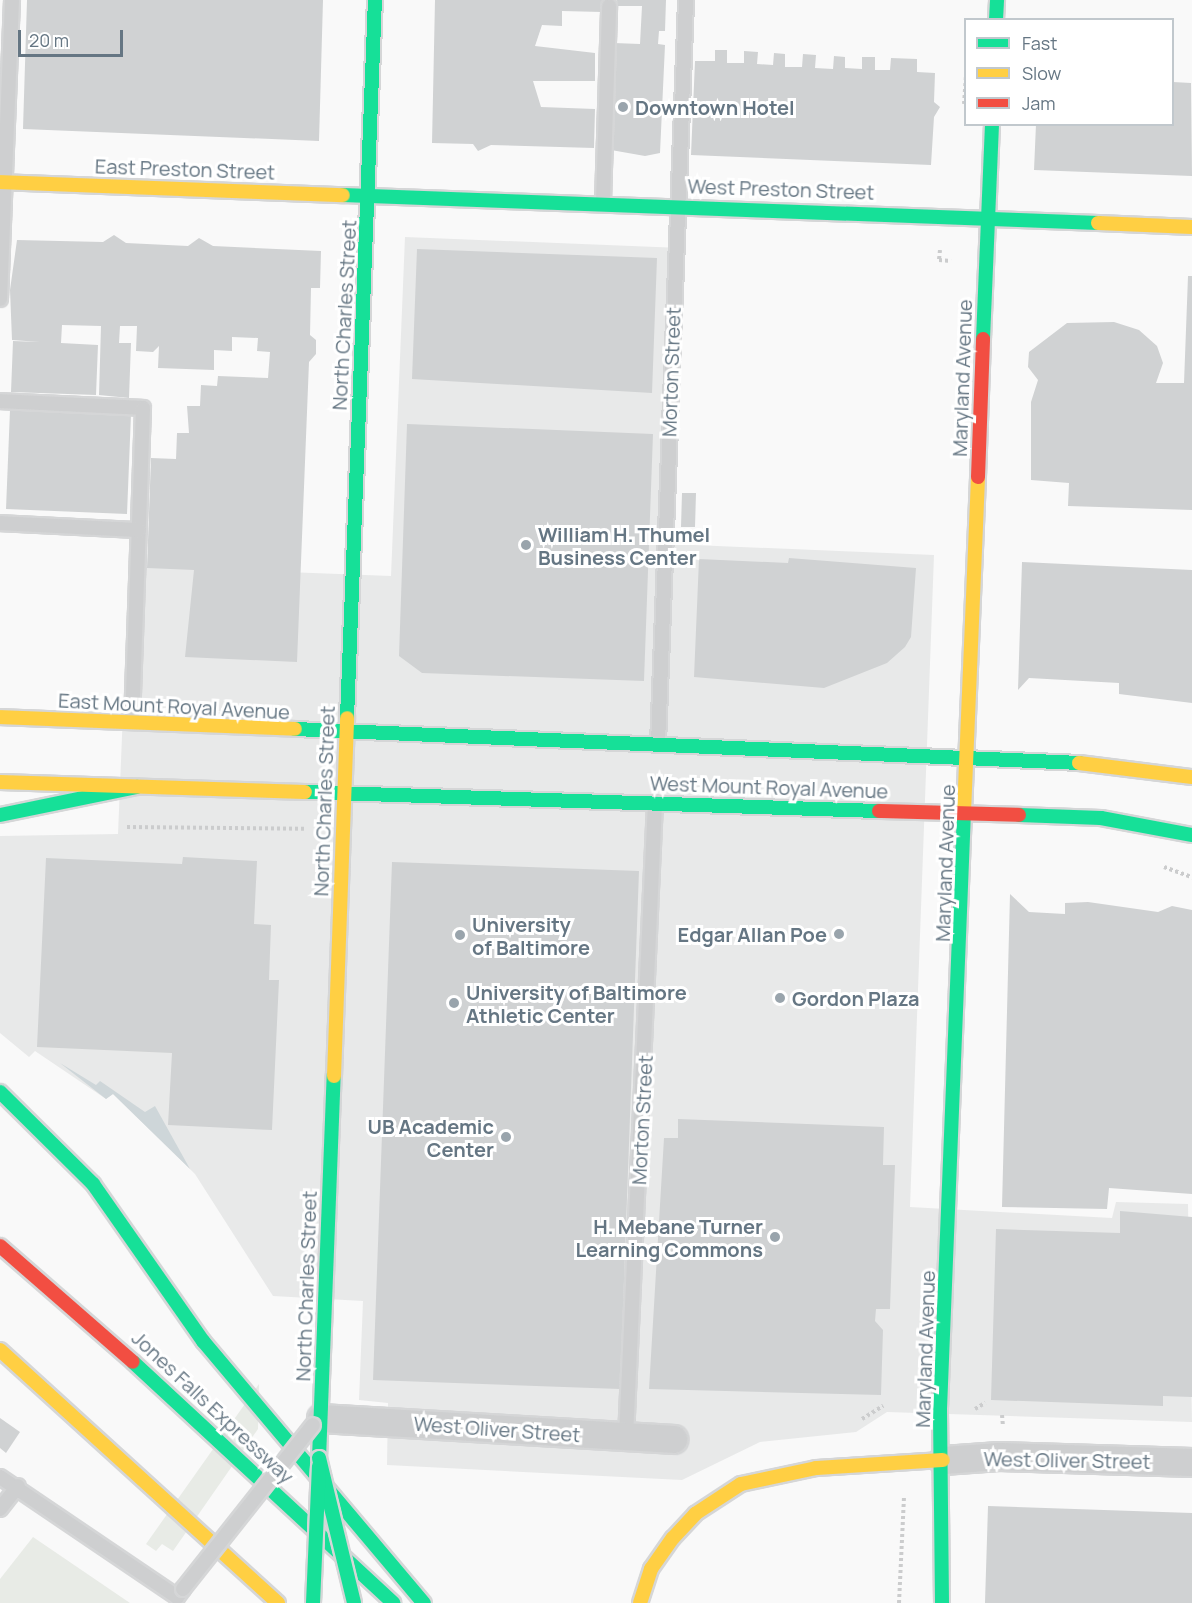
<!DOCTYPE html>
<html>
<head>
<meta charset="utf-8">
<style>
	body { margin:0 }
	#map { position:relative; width:1192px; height:1603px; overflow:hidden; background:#f9f9f9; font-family:Manrope,sans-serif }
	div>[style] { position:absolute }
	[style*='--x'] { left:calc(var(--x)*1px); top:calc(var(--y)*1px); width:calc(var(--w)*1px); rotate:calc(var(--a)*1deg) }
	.built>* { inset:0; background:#e8e9e9 }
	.green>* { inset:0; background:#e8ebe6 }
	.water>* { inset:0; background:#ced6d9 }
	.building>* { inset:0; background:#d0d2d3 }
	.path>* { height:4px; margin-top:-2px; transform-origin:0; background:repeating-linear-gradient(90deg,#cbcccd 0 3px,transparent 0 6px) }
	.roads { filter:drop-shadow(2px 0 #d5d6d7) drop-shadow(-2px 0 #d5d6d7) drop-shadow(0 2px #d5d6d7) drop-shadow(0 -2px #d5d6d7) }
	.lane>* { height:14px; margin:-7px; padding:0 7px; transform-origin:7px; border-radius:7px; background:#cecfd0 }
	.street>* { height:27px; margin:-13.5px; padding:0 13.5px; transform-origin:13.5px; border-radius:13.5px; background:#cecfd0 }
	.fast>* { height:14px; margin:-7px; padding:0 7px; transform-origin:7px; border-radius:7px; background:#16e098 }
	.slow>* { height:14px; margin:-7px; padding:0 7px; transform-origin:7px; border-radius:7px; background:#ffcf43 }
	.jam>* { height:14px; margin:-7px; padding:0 7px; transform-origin:7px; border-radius:7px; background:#f24e42 }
	.bridges { filter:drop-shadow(2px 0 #d5d6d7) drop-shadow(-2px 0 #d5d6d7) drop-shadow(0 2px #d5d6d7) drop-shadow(0 -2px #d5d6d7) }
	.lane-bridge>* { height:14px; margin:-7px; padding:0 7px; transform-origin:7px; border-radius:7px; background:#cecfd0 }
	.fast-bridge>* { height:14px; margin:-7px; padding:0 7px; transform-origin:7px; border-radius:7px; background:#16e098 }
	.dots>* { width:16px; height:16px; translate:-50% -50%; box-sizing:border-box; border:3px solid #fff; border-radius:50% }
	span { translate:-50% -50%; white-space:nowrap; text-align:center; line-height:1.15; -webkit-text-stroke:6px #fff; paint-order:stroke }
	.poi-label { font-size:20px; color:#657683; font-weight:700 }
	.left { translate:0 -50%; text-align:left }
	.right { translate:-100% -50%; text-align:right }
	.street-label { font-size:20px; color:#657683 }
	.legend { position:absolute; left:964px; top:18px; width:210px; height:108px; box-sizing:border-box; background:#fff; border:2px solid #c1c8cd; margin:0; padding:8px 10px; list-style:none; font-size:18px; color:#657683 }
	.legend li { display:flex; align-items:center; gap:12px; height:30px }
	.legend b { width:30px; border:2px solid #c1c8cd }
	.scale { position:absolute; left:18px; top:30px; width:105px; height:27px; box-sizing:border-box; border:3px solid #657683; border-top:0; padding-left:8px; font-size:18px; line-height:21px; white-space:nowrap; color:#657683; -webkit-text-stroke:4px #fff; paint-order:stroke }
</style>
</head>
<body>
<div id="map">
	<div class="built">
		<i style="clip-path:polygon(405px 237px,681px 248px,670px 544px,934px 555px,910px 1207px,1112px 1218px,1116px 1202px,1188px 1204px,1192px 1422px,887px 1412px,856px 1432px,760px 1442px,682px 1480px,387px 1465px,388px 1403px,359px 1400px,363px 1301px,273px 1296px,195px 1174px,113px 1094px,106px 1099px,35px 1051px,29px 1057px,0 1033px,0 836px,118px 834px,129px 566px,391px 576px)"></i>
	</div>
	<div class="green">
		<i style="clip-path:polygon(259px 1384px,258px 1429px,173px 1551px,162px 1544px,156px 1551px,146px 1544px)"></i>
		<i style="clip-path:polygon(33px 1537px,130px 1603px,0 1603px,0 1579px)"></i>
	</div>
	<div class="water">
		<i style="clip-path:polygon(60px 1063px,96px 1085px,100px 1081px,145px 1112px,155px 1106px,190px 1169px,113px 1094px,106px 1099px)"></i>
	</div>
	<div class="building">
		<i style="clip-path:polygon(27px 0,323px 0,319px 141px,23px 129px)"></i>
		<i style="clip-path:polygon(435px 0,603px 0,602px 12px,562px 11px,562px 26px,542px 25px,535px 46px,595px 53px,595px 81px,533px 81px,541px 107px,595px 109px,594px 148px,491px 145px,478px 151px,473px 144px,432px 143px)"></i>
		<i style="clip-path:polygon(617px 0,666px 0,665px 31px,659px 31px,658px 44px,665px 45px,660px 153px,645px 156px,611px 150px,614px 43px,640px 44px,642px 6px,617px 6px)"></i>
		<i style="clip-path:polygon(715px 50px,727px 50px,727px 63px,744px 63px,744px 51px,758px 52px,757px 64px,773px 65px,774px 53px,785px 54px,785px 67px,802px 67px,803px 54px,816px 55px,815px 68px,833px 69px,834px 56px,845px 57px,845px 68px,862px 69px,862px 57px,875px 57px,875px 70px,890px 70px,891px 58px,917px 59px,917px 72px,935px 73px,934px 102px,940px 107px,934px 117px,931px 165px,691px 155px,695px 61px,715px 61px)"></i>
		<i style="clip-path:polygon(1173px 82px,1191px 83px,1192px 176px,1034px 170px,1036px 124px,1173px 124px)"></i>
		<i style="clip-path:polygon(114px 235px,126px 243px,188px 246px,199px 238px,213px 246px,321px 251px,320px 288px,311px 288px,310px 335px,316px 340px,316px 354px,309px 362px,297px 662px,185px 657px,194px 570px,147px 568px,151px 458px,176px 459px,177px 433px,189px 433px,187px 406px,200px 406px,201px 385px,217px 386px,218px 376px,268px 378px,270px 352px,257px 351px,258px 338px,232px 337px,232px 351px,214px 350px,214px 370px,158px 368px,159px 346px,153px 352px,136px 351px,137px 326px,120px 326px,119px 343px,131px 343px,129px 398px,99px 395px,101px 326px,62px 325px,61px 343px,98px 345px,96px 395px,11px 392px,13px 341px,40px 342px,12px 340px,10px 290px,17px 240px,103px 242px)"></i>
		<i style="clip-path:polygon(417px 249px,657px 258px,652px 393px,412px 379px)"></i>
		<i style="clip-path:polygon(1188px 276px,1192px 276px,1192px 510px,1068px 506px,1069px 483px,1031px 480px,1031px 402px,1038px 380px,1028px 367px,1029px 352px,1067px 323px,1114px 322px,1139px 330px,1157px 346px,1163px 363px,1156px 383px,1184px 383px)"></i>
		<i style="clip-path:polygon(10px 410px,131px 414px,127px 514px,6px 509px)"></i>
		<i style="clip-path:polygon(407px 424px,653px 434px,644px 681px,422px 673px,399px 656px)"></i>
		<i style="clip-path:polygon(682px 493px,696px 493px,695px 527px,681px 527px)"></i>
		<i style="clip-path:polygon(789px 558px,916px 568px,911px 637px,905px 647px,887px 663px,824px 688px,694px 677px,699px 559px,788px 563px)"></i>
		<i style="clip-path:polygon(1022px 562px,1192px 570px,1192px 703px,1119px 694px,1119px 683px,1029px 678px,1018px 690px)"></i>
		<i style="clip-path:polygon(183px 857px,257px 861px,254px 924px,271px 925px,269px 980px,279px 980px,272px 1130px,168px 1125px,172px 1053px,37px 1047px,46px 858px,182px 864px)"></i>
		<i style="clip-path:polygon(392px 862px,639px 871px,620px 1389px,373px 1380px)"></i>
		<i style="clip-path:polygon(1010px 894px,1029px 912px,1065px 914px,1065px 903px,1088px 902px,1158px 912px,1172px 906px,1192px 910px,1192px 1194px,1109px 1188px,1107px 1209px,1002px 1207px)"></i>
		<i style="clip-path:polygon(678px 1119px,884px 1127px,883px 1165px,895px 1165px,890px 1309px,876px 1309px,875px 1321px,883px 1330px,881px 1395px,649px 1389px,664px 1138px,678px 1138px)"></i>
		<i style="clip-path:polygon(1120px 1211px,1192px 1217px,1192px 1397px,1163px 1396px,1163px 1406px,991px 1400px,996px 1229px,1120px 1233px)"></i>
		<i style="clip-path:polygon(0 1418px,20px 1432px,6px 1453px,0 1448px)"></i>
		<i style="clip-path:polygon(988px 1506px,1192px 1513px,1192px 1603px,985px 1603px)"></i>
	</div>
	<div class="path">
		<i style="--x:964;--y:104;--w:31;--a:-86"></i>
		<i style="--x:940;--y:250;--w:10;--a:96"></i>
		<i style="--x:939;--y:260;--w:12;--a:5"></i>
		<i style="--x:127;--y:827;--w:178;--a:0.6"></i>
		<i style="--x:1164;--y:867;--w:30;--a:20"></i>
		<i style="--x:975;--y:1409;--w:12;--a:-31"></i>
		<i style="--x:1002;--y:1415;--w:11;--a:85"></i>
		<i style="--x:862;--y:1419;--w:25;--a:-32"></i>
		<i style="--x:899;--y:1603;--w:107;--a:-87.3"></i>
	</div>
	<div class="roads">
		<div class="lane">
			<i style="--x:603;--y:202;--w:196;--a:-88.2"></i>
			<i style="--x:0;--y:299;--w:299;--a:-87.7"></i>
			<i style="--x:0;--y:401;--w:143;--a:2.8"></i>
			<i style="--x:143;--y:408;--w:314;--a:92"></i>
			<i style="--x:0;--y:523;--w:139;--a:2.9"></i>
			<i style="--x:658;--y:744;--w:745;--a:-87.84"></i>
			<i style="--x:626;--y:1437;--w:635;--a:-87.38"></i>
			<i style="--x:0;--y:1477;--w:214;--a:34.1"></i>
			<i style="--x:177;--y:1597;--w:10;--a:-53"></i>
			<i style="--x:0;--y:1509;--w:29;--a:-52"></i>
		</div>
		<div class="street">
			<i style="--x:321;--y:1418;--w:353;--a:3.4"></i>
			<i style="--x:943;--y:1460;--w:56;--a:-4.1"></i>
			<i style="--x:999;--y:1456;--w:193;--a:1.8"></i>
		</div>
		<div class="fast">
			<i style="--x:996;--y:20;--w:20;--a:-87"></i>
			<i style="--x:343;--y:195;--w:756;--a:2.12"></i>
			<i style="--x:983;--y:339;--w:215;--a:-87.6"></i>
			<i style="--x:347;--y:718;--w:719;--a:-87.77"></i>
			<i style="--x:295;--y:729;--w:785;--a:2.48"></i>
			<i style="--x:305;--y:792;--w:574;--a:1.9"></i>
			<i style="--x:0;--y:815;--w:140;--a:-11.6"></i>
			<i style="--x:1019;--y:815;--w:82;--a:2.1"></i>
			<i style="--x:1101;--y:818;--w:93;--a:10.6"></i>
			<i style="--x:0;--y:1092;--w:131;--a:44.7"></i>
			<i style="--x:93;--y:1184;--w:192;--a:55"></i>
			<i style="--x:203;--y:1341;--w:343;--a:49.9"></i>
			<i style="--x:133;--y:1362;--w:355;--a:42.8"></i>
			<i style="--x:319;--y:1458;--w:382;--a:-87.8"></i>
			<i style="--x:942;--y:1603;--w:194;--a:-90.6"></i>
			<i style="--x:940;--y:1409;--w:597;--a:-87.7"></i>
		</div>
		<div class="slow">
			<i style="--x:0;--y:182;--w:343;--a:2.2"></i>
			<i style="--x:1098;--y:223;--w:94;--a:2.4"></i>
			<i style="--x:0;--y:717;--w:295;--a:2.3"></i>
			<i style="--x:1079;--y:763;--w:114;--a:7.1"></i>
			<i style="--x:0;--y:782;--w:305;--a:1.9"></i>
			<i style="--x:964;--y:812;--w:335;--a:-87.6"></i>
			<i style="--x:334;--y:1076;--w:358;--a:-87.9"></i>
			<i style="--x:0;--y:1350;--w:376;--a:42.3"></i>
			<i style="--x:640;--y:1603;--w:36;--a:-72"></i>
			<i style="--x:651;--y:1569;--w:38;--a:-55"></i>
			<i style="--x:673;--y:1538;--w:33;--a:-47"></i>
			<i style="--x:695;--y:1514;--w:55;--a:-33.1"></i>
			<i style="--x:741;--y:1484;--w:77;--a:-12"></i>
			<i style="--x:816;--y:1468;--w:127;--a:-3.6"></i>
		</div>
		<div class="jam">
			<i style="--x:978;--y:477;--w:138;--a:-87.9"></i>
			<i style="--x:879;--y:811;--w:140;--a:1.6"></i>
			<i style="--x:0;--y:1246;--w:176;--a:41.1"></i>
		</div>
	</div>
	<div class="bridges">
		<div class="lane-bridge">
			<i style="--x:183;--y:1589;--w:209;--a:-51.6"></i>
		</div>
		<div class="fast-bridge">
			<i style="--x:319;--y:1458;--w:149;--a:76.4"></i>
			<i style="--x:313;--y:1603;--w:137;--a:-87.5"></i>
		</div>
	</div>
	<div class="dots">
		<i style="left:623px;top:107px;background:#99a4ac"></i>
		<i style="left:526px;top:545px;background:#99a4ac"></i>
		<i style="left:839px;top:934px;background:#99a4ac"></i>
		<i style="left:460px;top:935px;background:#99a4ac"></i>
		<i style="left:780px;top:998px;background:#99a4ac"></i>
		<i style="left:454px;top:1003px;background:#99a4ac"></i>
		<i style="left:506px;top:1137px;background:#99a4ac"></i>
		<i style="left:775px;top:1237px;background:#99a4ac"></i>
	</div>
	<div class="poi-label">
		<span class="left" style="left:635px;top:107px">Downtown Hotel</span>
		<span class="left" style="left:538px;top:546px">William H. Thumel<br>Business Center</span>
		<span class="left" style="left:472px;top:936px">University<br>of Baltimore</span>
		<span class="right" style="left:827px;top:934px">Edgar Allan Poe</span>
		<span class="left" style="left:466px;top:1004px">University of Baltimore<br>Athletic Center</span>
		<span class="left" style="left:792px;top:998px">Gordon Plaza</span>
		<span class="right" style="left:494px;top:1138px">UB Academic<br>Center</span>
		<span class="right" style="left:763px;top:1238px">H. Mebane Turner<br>Learning Commons</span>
	</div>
	<div class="street-label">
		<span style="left:185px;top:169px;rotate:2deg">East Preston Street</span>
		<span style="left:781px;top:189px;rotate:2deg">West Preston Street</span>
		<span style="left:344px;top:315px;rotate:-87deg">North Charles Street</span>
		<span style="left:671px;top:372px;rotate:-88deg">Morton Street</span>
		<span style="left:962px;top:378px;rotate:-88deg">Maryland Avenue</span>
		<span style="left:174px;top:706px;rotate:3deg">East Mount Royal Avenue</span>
		<span style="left:769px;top:787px;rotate:2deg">West Mount Royal Avenue</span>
		<span style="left:324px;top:801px;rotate:-88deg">North Charles Street</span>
		<span style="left:945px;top:863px;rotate:-88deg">Maryland Avenue</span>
		<span style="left:642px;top:1120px;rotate:-87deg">Morton Street</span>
		<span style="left:306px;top:1286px;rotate:-88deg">North Charles Street</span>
		<span style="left:925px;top:1349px;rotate:-88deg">Maryland Avenue</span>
		<span style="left:213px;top:1407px;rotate:43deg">Jones Falls Expressway</span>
		<span style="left:497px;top:1429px;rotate:4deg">West Oliver Street</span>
		<span style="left:1067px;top:1460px;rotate:1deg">West Oliver Street</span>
	</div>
	<ul class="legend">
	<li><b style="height:8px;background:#16e098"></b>Fast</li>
	<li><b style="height:8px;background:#ffcf43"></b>Slow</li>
	<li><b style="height:8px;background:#f24e42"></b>Jam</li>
	</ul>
	<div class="scale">20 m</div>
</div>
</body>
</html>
